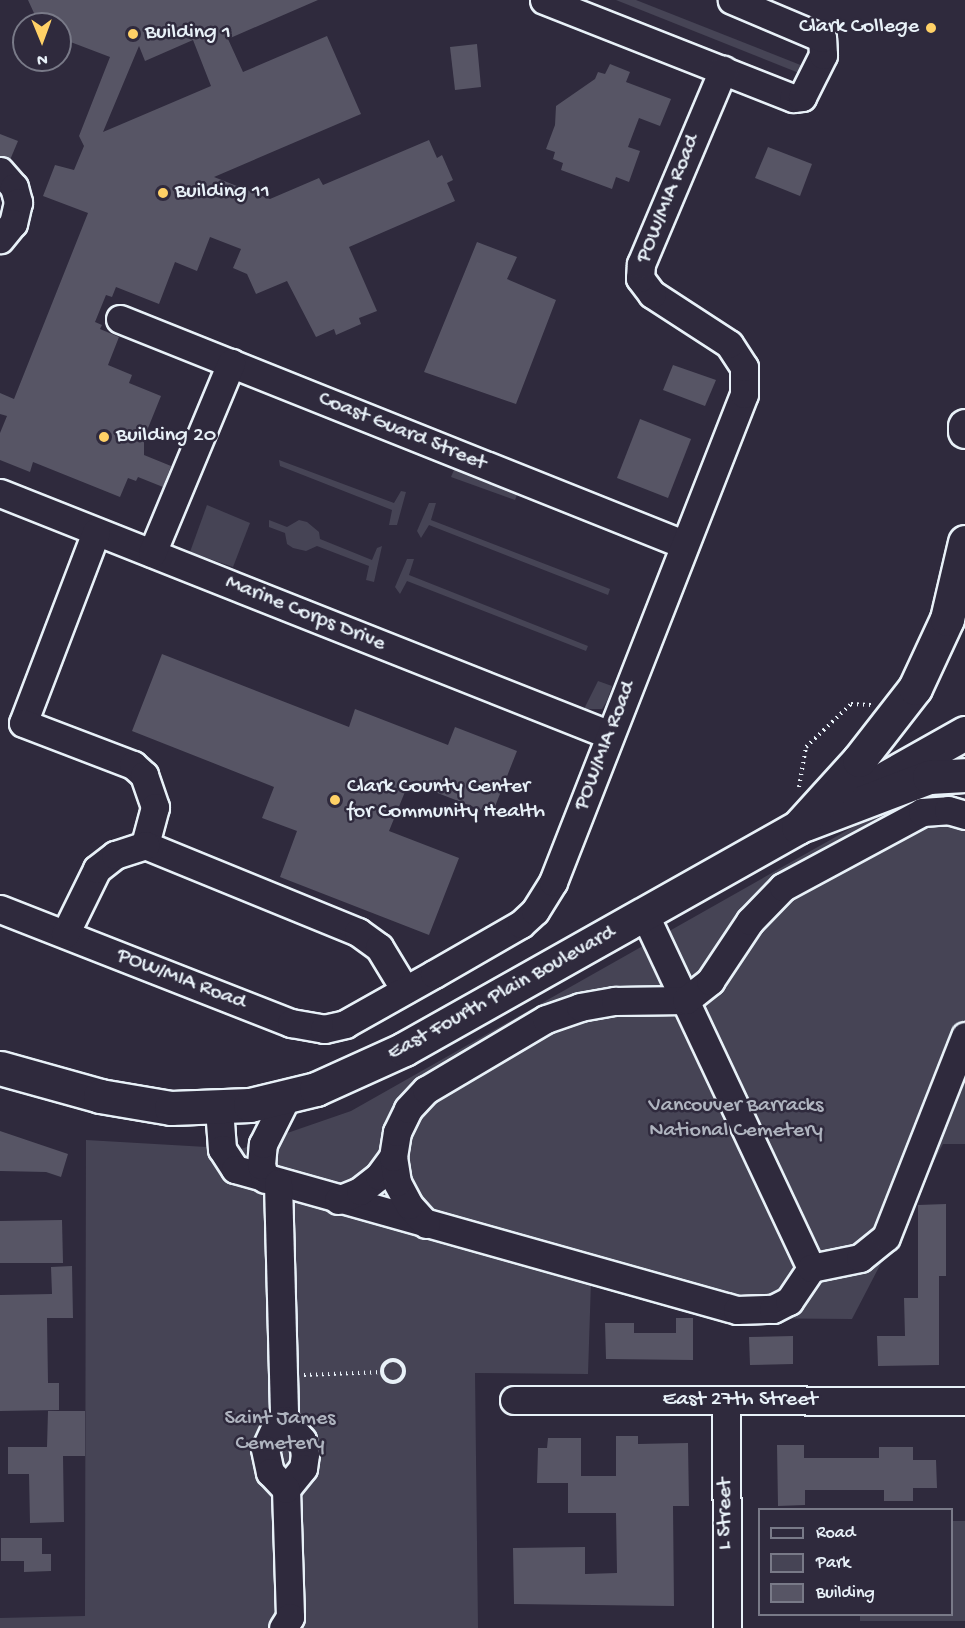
<!DOCTYPE html>
<html>
<head>
<meta charset="utf-8">
<style>
	body { margin:0 }
	#map { position:relative; width:965px; height:1628px; overflow:hidden; background:#2f2a3d; font-family:"Gochi Hand",sans-serif }
	div>[style] { position:absolute }
	[style*='--x'] { left:calc(var(--x)*1px); top:calc(var(--y)*1px); width:calc(var(--w)*1px); rotate:calc(var(--a)*1deg) }
	.green>* { inset:0; background:#464455 }
	.building>* { inset:0; background:#575565 }
	.path>* { height:4px; margin-top:-2px; transform-origin:0; background:repeating-linear-gradient(90deg,#e8f1f8 0 1.5px,transparent 0 6px) }
	.path>.ring { margin:-2px; padding:0; box-sizing:content-box; background:none; border:4px solid #e8f1f8; border-radius:50% }
	.roads { filter:drop-shadow(2px 0 #e8f1f8) drop-shadow(-2px 0 #e8f1f8) drop-shadow(0 2px #e8f1f8) drop-shadow(0 -2px #e8f1f8) }
	.minor>* { height:27px; margin:-13.5px; padding:0 13.5px; transform-origin:13.5px; border-radius:13.5px; background:#2f2a3d }
	.major>* { height:33px; margin:-16.5px; padding:0 16.5px; transform-origin:16.5px; border-radius:16.5px; background:#2f2a3d }
	.highway>* { height:33px; margin:-16.5px; padding:0 16.5px; transform-origin:16.5px; border-radius:16.5px; background:#2f2a3d }
	.dots>* { width:16px; height:16px; translate:-50% -50%; box-sizing:border-box; border:3px solid #2f2a3d; border-radius:50% }
	span { translate:-50% -50%; white-space:nowrap; text-align:center; line-height:1.15; -webkit-text-stroke:5px #2f2a3d; paint-order:stroke }
	.poi-label { font-size:22px; color:#e8f1f8 }
	.right { translate:-100% -50%; text-align:right }
	.left { translate:0 -50%; text-align:left }
	.street-label { font-size:22px; color:#e8f1f8 }
	.park-label { font-size:22px; color:#afb4bf }
	.legend { position:absolute; left:758px; top:1508px; width:195px; height:108px; box-sizing:border-box; background:#2f2a3d; border:2px solid #797a88; margin:0; padding:8px 10px; list-style:none; font-size:18px; color:#e8f1f8 }
	.legend li { display:flex; align-items:center; gap:12px; height:30px }
	.legend b { width:30px; border:2px solid #797a88 }
	.north { position:absolute; left:12px; top:12px; width:60px; height:60px; box-sizing:border-box; background:#2f2a3d; border:2px solid #797a88; border-radius:50%; rotate:179deg; font-size:16px; font-weight:700; line-height:24px; text-align:center; color:#e8f1f8 }
	.north::after { content:''; display:block; margin:auto; width:21px; height:27px; background:#ffd166; clip-path:polygon(50% 0,100% 100%,50% 72%,0 100%) }
</style>
</head>
<body>
<div id="map">
	<div class="green">
		<i style="clip-path:polygon(616px 0,636px 0,803px 66px,799px 73px)"></i>
		<i style="clip-path:polygon(279px 460px,394px 503px,401px 491px,406px 492px,397px 525px,389px 525px,392px 510px,280px 466px)"></i>
		<i style="clip-path:polygon(456px 465px,519px 490px,515px 500px,451px 477px)"></i>
		<i style="clip-path:polygon(429px 503px,436px 503px,431px 520px,610px 589px,608px 595px,429px 525px,421px 538px,417px 531px)"></i>
		<i style="clip-path:polygon(207px 505px,250px 523px,233px 567px,190px 552px)"></i>
		<i style="clip-path:polygon(269px 520px,287px 527px,299px 520px,307px 522px,319px 532px,320px 539px,372px 560px,377px 548px,382px 546px,374px 582px,366px 580px,369px 566px,317px 546px,306px 551px,293px 548px,287px 544px,285px 533px,269px 527px)"></i>
		<i style="clip-path:polygon(407px 559px,414px 559px,409px 575px,588px 646px,586px 651px,407px 581px,400px 594px,395px 587px)"></i>
		<i style="clip-path:polygon(598px 681px,612px 686px,607px 701px,602px 709px,584px 709px)"></i>
		<i style="clip-path:polygon(960px 799px,965px 802px,965px 1144px,943px 1144px,852px 1319px,723px 1318px,591px 1281px,588px 1374px,475px 1373px,478px 1628px,0 1628px,0 1618px,85px 1616px,86px 1140px,241px 1149px,351px 1111px,892px 805px)"></i>
		<i style="clip-path:polygon(952px 1521px,965px 1521px,965px 1621px,860px 1621px,860px 1615px,952px 1614px)"></i>
	</div>
	<div class="building">
		<i style="clip-path:polygon(evenodd,28px 0,318px 0,228px 39px,243px 72px,327px 36px,361px 114px,214px 177px,270px 199px,319px 178px,323px 185px,429px 140px,437px 158px,442px 155px,453px 180px,447px 183px,455px 201px,349px 247px,377px 311px,359px 318px,361px 324px,336px 335px,334px 329px,316px 337px,287px 281px,256px 294px,247px 274px,233px 268px,241px 249px,210px 237px,197px 271px,175px 262px,159px 304px,116px 287px,112px 297px,106px 295px,95px 322px,102px 325px,100px 329px,119px 337px,108px 365px,132px 375px,129px 383px,161px 396px,144px 438px,144px 455px,171px 466px,163px 487px,138px 477px,136px 481px,128px 478px,120px 497px,33px 462px,30px 472px,0 460px,0 433px,7px 416px,0 414px,0 393px,14px 399px,88px 213px,43px 196px,55px 165px,74px 170px,84px 146px,79px 136px,110px 57px,60px 38px,60px 24px,39px 24px,28px 0,193px 40px,211px 86px,103px 132px,139px 46px,145px 61px,193px 40px)"></i>
		<i style="clip-path:polygon(477px 44px,481px 87px,455px 90px,450px 47px)"></i>
		<i style="clip-path:polygon(610px 64px,630px 72px,626px 82px,671px 99px,660px 126px,639px 118px,628px 147px,640px 151px,629px 182px,616px 177px,612px 189px,561px 170px,563px 163px,553px 159px,555px 152px,546px 149px,555px 125px,556px 106px,595px 79px,598px 72px,605px 74px)"></i>
		<i style="clip-path:polygon(0 134px,18px 141px,10px 160px,0 156px)"></i>
		<i style="clip-path:polygon(768px 147px,812px 164px,800px 196px,755px 178px)"></i>
		<i style="clip-path:polygon(477px 242px,517px 257px,507px 279px,556px 300px,516px 404px,424px 372px)"></i>
		<i style="clip-path:polygon(673px 365px,716px 380px,705px 406px,663px 390px)"></i>
		<i style="clip-path:polygon(640px 419px,691px 439px,668px 498px,617px 478px)"></i>
		<i style="clip-path:polygon(162px 654px,349px 727px,355px 709px,448px 745px,455px 727px,517px 751px,492px 814px,409px 782px,389px 831px,459px 858px,429px 935px,280px 877px,297px 831px,262px 818px,274px 787px,132px 731px)"></i>
		<i style="clip-path:polygon(0 1131px,68px 1154px,61px 1177px,46px 1172px,0 1171px)"></i>
		<i style="clip-path:polygon(946px 1204px,946px 1276px,939px 1276px,939px 1365px,878px 1366px,877px 1336px,905px 1336px,904px 1298px,918px 1298px,918px 1205px)"></i>
		<i style="clip-path:polygon(62px 1220px,63px 1263px,0 1263px,0 1221px)"></i>
		<i style="clip-path:polygon(72px 1266px,73px 1318px,47px 1318px,48px 1383px,59px 1383px,59px 1410px,0 1411px,0 1295px,52px 1294px,51px 1267px)"></i>
		<i style="clip-path:polygon(676px 1318px,693px 1318px,693px 1360px,606px 1359px,605px 1323px,634px 1323px,634px 1333px,676px 1333px)"></i>
		<i style="clip-path:polygon(793px 1336px,793px 1364px,750px 1365px,749px 1337px)"></i>
		<i style="clip-path:polygon(48px 1411px,85px 1411px,85px 1456px,63px 1456px,64px 1522px,30px 1523px,29px 1474px,8px 1474px,8px 1447px,47px 1447px)"></i>
		<i style="clip-path:polygon(616px 1436px,638px 1436px,638px 1444px,688px 1443px,689px 1506px,673px 1506px,674px 1606px,514px 1604px,513px 1548px,585px 1547px,585px 1574px,617px 1573px,616px 1513px,568px 1513px,568px 1483px,537px 1483px,538px 1448px,547px 1448px,548px 1438px,581px 1438px,581px 1476px,616px 1476px)"></i>
		<i style="clip-path:polygon(777px 1445px,804px 1445px,804px 1458px,879px 1458px,879px 1447px,913px 1447px,913px 1460px,936px 1460px,937px 1488px,913px 1488px,913px 1501px,884px 1501px,884px 1490px,805px 1490px,805px 1505px,778px 1506px)"></i>
		<i style="clip-path:polygon(1px 1538px,42px 1538px,42px 1554px,51px 1554px,51px 1571px,24px 1572px,24px 1561px,1px 1561px)"></i>
	</div>
	<div class="path">
		<i style="--x:799;--y:787;--w:41;--a:-80.1"></i>
		<i style="--x:806;--y:747;--w:62;--a:-43.7"></i>
		<i style="--x:851;--y:704;--w:20;--a:3"></i>
		<i class="ring" style="left:382px;top:1360px;width:18px;height:18px"></i>
		<i style="--x:304;--y:1375;--w:78;--a:-2.2"></i>
	</div>
	<div class="roads">
		<div class="minor">
			<i style="--x:544;--y:0;--w:268;--a:21.5"></i>
			<i style="--x:793;--y:98;--w:9;--a:-6"></i>
			<i style="--x:802;--y:97;--w:47;--a:-63.4"></i>
			<i style="--x:823;--y:55;--w:17;--a:-93"></i>
			<i style="--x:822;--y:38;--w:98;--a:-157.1"></i>
			<i style="--x:0;--y:171;--w:21;--a:49"></i>
			<i style="--x:14;--y:187;--w:16;--a:75"></i>
			<i style="--x:18;--y:202;--w:22;--a:103"></i>
			<i style="--x:13;--y:223;--w:21;--a:129"></i>
			<i style="--x:120;--y:319;--w:606;--a:21.78"></i>
			<i style="--x:0;--y:493;--w:656;--a:21.64"></i>
			<i style="--x:96;--y:532;--w:204;--a:110.9"></i>
			<i style="--x:23;--y:723;--w:118;--a:20.9"></i>
			<i style="--x:133;--y:765;--w:15;--a:42"></i>
			<i style="--x:144;--y:775;--w:34;--a:71"></i>
			<i style="--x:155;--y:807;--w:39;--a:105"></i>
			<i style="--x:145;--y:845;--w:230;--a:22.2"></i>
			<i style="--x:358;--y:932;--w:26;--a:36"></i>
			<i style="--x:379;--y:947;--w:50;--a:58.8"></i>
			<i style="--x:152;--y:553;--w:206;--a:-67.4"></i>
			<i style="--x:0;--y:909;--w:313;--a:21.4"></i>
			<i style="--x:291;--y:1023;--w:34;--a:10"></i>
			<i style="--x:324;--y:1029;--w:22;--a:-13"></i>
			<i style="--x:345;--y:1024;--w:102;--a:-29.3"></i>
			<i style="--x:434;--y:974;--w:100;--a:-29.9"></i>
			<i style="--x:521;--y:924;--w:19;--a:-43"></i>
			<i style="--x:535;--y:911;--w:34;--a:-58"></i>
			<i style="--x:553;--y:882;--w:524;--a:-68.62"></i>
			<i style="--x:744;--y:394;--w:27;--a:-90"></i>
			<i style="--x:744;--y:367;--w:27;--a:-123"></i>
			<i style="--x:729;--y:344;--w:92;--a:-147"></i>
			<i style="--x:652;--y:294;--w:20;--a:-127"></i>
			<i style="--x:640;--y:278;--w:14;--a:-86"></i>
			<i style="--x:641;--y:264;--w:211;--a:-67.1"></i>
			<i style="--x:65;--y:934;--w:72;--a:-63.8"></i>
			<i style="--x:97;--y:869;--w:23;--a:-38"></i>
			<i style="--x:115;--y:855;--w:32;--a:-18"></i>
			<i style="--x:219;--y:1108;--w:41;--a:85.8"></i>
			<i style="--x:222;--y:1149;--w:24;--a:57"></i>
			<i style="--x:235;--y:1169;--w:521;--a:15.69"></i>
			<i style="--x:737;--y:1310;--w:36;--a:-2"></i>
			<i style="--x:773;--y:1309;--w:18;--a:-27"></i>
			<i style="--x:789;--y:1301;--w:40;--a:-56"></i>
			<i style="--x:811;--y:1268;--w:390;--a:-115.2"></i>
			<i style="--x:265;--y:1179;--w:15;--a:-106"></i>
			<i style="--x:261;--y:1165;--w:21;--a:-85"></i>
			<i style="--x:263;--y:1144;--w:51;--a:-63.4"></i>
			<i style="--x:278;--y:1183;--w:237;--a:88.5"></i>
			<i style="--x:284;--y:1420;--w:27;--a:48"></i>
			<i style="--x:302;--y:1440;--w:14;--a:78"></i>
			<i style="--x:305;--y:1454;--w:14;--a:98"></i>
			<i style="--x:303;--y:1468;--w:27;--a:129"></i>
			<i style="--x:286;--y:1489;--w:128;--a:88.2"></i>
			<i style="--x:290;--y:1617;--w:13;--a:122"></i>
			<i style="--x:338;--y:1200;--w:24;--a:-22"></i>
			<i style="--x:360;--y:1191;--w:24;--a:-38"></i>
			<i style="--x:379;--y:1176;--w:24;--a:-54"></i>
			<i style="--x:426;--y:1224;--w:25;--a:-132"></i>
			<i style="--x:409;--y:1205;--w:26;--a:-118"></i>
			<i style="--x:397;--y:1182;--w:25;--a:-99"></i>
			<i style="--x:393;--y:1157;--w:25;--a:-81"></i>
			<i style="--x:397;--y:1132;--w:25;--a:-64"></i>
			<i style="--x:408;--y:1109;--w:26;--a:-47"></i>
			<i style="--x:426;--y:1090;--w:139;--a:-30.6"></i>
			<i style="--x:546;--y:1019;--w:36;--a:-19"></i>
			<i style="--x:580;--y:1007;--w:36;--a:-10"></i>
			<i style="--x:615;--y:1001;--w:71;--a:-0.8"></i>
			<i style="--x:686;--y:1000;--w:31;--a:-38"></i>
			<i style="--x:710;--y:981;--w:72;--a:-56.3"></i>
			<i style="--x:750;--y:921;--w:47;--a:-45.9"></i>
			<i style="--x:783;--y:887;--w:158;--a:-28.3"></i>
			<i style="--x:922;--y:812;--w:26;--a:-4"></i>
			<i style="--x:948;--y:810;--w:18;--a:16"></i>
			<i style="--x:811;--y:1268;--w:50;--a:-11.5"></i>
			<i style="--x:860;--y:1258;--w:33;--a:-39"></i>
			<i style="--x:886;--y:1237;--w:216;--a:-68.5"></i>
			<i style="--x:514;--y:1400;--w:451;--a:0.1"></i>
			<i style="--x:726;--y:1401;--w:227;--a:89.7"></i>
			<i style="--x:284;--y:1420;--w:12;--a:138"></i>
			<i style="--x:275;--y:1428;--w:23;--a:115"></i>
			<i style="--x:265;--y:1449;--w:24;--a:78"></i>
			<i style="--x:270;--y:1472;--w:23;--a:47"></i>
		</div>
		<div class="major">
			<i style="--x:0;--y:1068;--w:104;--a:15.6"></i>
			<i style="--x:100;--y:1096;--w:72;--a:9.6"></i>
			<i style="--x:171;--y:1108;--w:79;--a:-2.2"></i>
			<i style="--x:250;--y:1105;--w:68;--a:-13.6"></i>
			<i style="--x:316;--y:1089;--w:97;--a:-24.4"></i>
			<i style="--x:404;--y:1049;--w:644;--a:-29.39"></i>
		</div>
		<div class="highway">
			<i style="--x:965;--y:426;--w:5;--a:90"></i>
			<i style="--x:805;--y:824;--w:133;--a:-20.8"></i>
			<i style="--x:929;--y:777;--w:36;--a:-3"></i>
			<i style="--x:798;--y:827;--w:91;--a:-47.7"></i>
			<i style="--x:859;--y:760;--w:91;--a:-52.1"></i>
			<i style="--x:915;--y:688;--w:76;--a:-65.1"></i>
			<i style="--x:947;--y:619;--w:79;--a:-76.8"></i>
		</div>
	</div>
	<div class="dots">
		<i style="left:931px;top:28px;background:#ffd166"></i>
		<i style="left:133px;top:34px;background:#ffd166"></i>
		<i style="left:163px;top:193px;background:#ffd166"></i>
		<i style="left:104px;top:437px;background:#ffd166"></i>
		<i style="left:335px;top:800px;background:#ffd166"></i>
	</div>
	<div class="poi-label">
		<span class="right" style="left:919px;top:28px">Clark College</span>
		<span class="left" style="left:145px;top:34px">Building 1</span>
		<span class="left" style="left:175px;top:193px">Building 11</span>
		<span class="left" style="left:116px;top:437px">Building 20</span>
		<span class="left" style="left:347px;top:800px">Clark County Center<br>for Community Health</span>
	</div>
	<div class="street-label">
		<span style="left:669px;top:199px;rotate:-68deg">POW/MIA Road</span>
		<span style="left:402px;top:432px;rotate:22deg">Coast Guard Street</span>
		<span style="left:305px;top:614px;rotate:22deg">Marine Corps Drive</span>
		<span style="left:606px;top:746px;rotate:-69deg">POW/MIA Road</span>
		<span style="left:181px;top:980px;rotate:21deg">POW/MIA Road</span>
		<span style="left:502px;top:994px;rotate:-29deg">East Fourth Plain Boulevard</span>
		<span style="left:740px;top:1401px">East 27th Street</span>
		<span style="left:726px;top:1514px;rotate:-90deg">L Street</span>
	</div>
	<div class="park-label">
		<span style="left:736px;top:1119px">Vancouver Barracks<br>National Cemetery</span>
		<span style="left:280px;top:1432px">Saint James<br>Cemetery</span>
	</div>
	<ul class="legend">
	<li><b style="height:8px;background:#2f2a3d"></b>Road</li>
	<li><b style="height:16px;background:#464455"></b>Park</li>
	<li><b style="height:16px;background:#575565"></b>Building</li>
	</ul>
	<div class="north">N</div>
</div>
</body>
</html>
